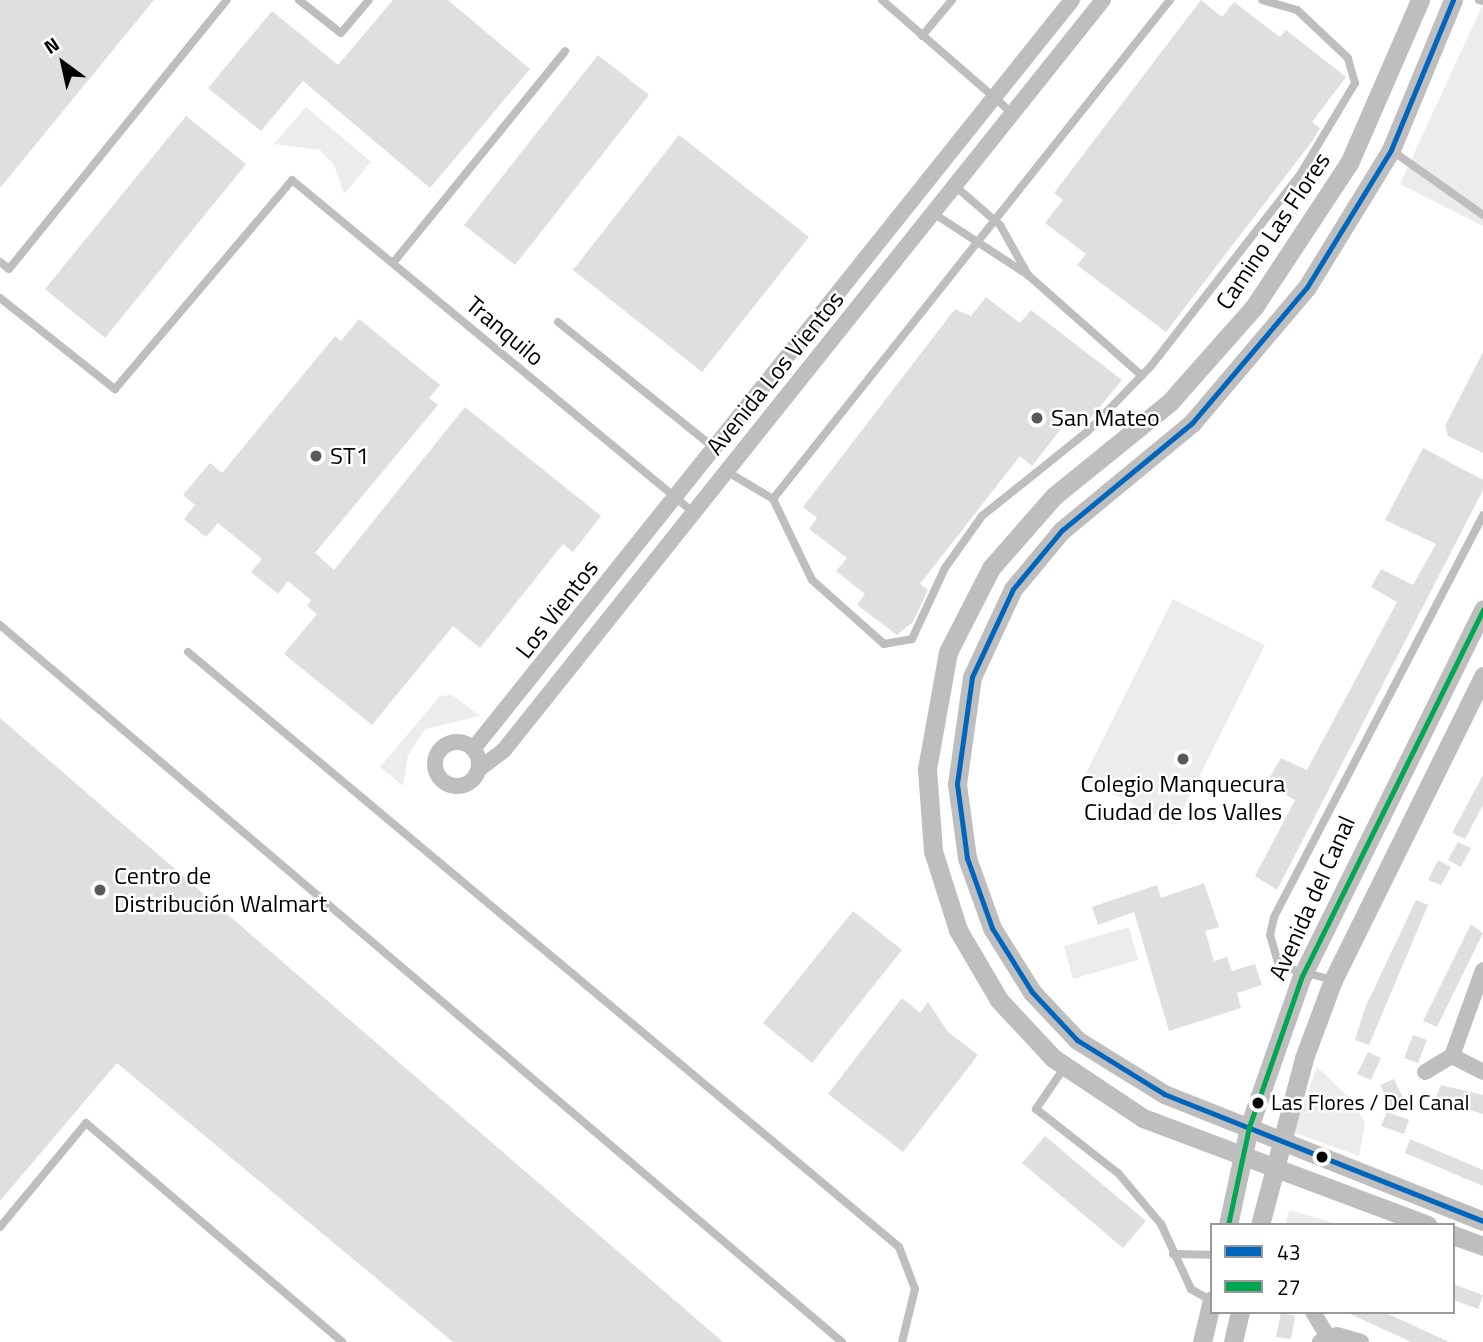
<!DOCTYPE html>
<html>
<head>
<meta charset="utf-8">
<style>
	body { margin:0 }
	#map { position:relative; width:1483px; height:1342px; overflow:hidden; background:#fff; font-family:"Titillium Web",sans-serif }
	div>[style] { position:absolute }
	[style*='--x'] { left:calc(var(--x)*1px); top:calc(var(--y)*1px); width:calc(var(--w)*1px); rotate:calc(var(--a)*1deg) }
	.green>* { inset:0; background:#ececec }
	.building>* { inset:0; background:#dfdfdf }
	.service>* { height:8px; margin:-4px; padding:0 4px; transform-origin:4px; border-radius:4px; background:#bebebe }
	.minor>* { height:16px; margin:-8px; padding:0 8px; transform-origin:8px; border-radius:8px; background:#bebebe }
	.minor>.ring { margin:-8px; padding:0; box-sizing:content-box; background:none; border:16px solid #bebebe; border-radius:50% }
	.tertiary>* { height:19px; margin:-9.5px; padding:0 9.5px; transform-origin:9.5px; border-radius:9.5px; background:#bebebe }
	.bus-1>* { height:5px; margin:-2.5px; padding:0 2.5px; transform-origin:2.5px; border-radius:2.5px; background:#0065bd }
	.bus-2>* { height:5px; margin:-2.5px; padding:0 2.5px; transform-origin:2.5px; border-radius:2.5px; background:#00a651 }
	.dots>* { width:19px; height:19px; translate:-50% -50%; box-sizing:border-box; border:4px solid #fff; border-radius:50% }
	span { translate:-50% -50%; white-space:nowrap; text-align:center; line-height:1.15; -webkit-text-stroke:5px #fff; paint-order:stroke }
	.bus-label { font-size:22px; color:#000 }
	.left { translate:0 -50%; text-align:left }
	.street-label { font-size:24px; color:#000 }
	.poi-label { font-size:24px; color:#000 }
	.legend { position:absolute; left:1210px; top:1223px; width:245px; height:91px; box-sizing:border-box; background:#fff; border:2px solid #999; margin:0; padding:9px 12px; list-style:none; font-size:21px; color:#000 }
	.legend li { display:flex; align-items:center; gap:14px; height:35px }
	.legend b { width:35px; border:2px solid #999 }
	.north { position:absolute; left:28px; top:28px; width:70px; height:70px; -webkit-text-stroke:5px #fff; paint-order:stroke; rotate:327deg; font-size:19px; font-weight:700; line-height:28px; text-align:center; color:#000 }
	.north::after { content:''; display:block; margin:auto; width:24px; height:32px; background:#000; clip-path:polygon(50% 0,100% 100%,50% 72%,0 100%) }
</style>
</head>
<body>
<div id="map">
	<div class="green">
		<i style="clip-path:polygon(1483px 4px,1483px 226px,1400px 184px)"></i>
		<i style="clip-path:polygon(306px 107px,371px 162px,344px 194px,334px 165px,320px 150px,274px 144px)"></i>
		<i style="clip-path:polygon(1173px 599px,1265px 645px,1175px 825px,1083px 779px)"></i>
		<i style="clip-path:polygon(452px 695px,480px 716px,425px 729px,408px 755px,403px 786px,380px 767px,440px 696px)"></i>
		<i style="clip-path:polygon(1129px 927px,1138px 960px,1073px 979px,1064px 946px)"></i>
		<i style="clip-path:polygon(1317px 1067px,1352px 1100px,1365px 1123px,1359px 1156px,1293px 1132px)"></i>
		<i style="clip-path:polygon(1289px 1210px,1331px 1222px,1330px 1225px,1285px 1225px)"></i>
	</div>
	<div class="building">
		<i style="clip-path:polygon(0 0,154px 0,0 188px)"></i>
		<i style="clip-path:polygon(393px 0,448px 0,530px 69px,430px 188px,303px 81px,261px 131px,208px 88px,272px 11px,338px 65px)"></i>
		<i style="clip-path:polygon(1201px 0,1222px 17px,1234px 2px,1280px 37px,1286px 30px,1346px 77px,1312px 122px,1320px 128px,1313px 140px,1166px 332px,1077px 265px,1086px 254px,1045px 223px,1063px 200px,1054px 193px)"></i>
		<i style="clip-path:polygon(598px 55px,649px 95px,515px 265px,464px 225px)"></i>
		<i style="clip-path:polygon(186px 116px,246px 164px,105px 338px,45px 289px)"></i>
		<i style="clip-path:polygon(679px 135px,809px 237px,702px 372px,573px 270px)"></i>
		<i style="clip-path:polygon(986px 297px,1020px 323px,1031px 310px,1122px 380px,1084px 426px,1071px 416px,1032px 466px,1020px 456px,920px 584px,928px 590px,913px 622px,897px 635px,857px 605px,865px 594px,836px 571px,847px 558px,809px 529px,817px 518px,803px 507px,955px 309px,971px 316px)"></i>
		<i style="clip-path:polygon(359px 319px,440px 385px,429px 398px,438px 405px,315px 553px,334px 570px,465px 407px,601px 516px,573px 552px,563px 544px,480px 648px,453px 626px,372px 725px,284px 654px,317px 614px,307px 606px,311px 600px,288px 581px,278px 594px,251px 572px,262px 559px,218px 523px,206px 537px,184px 519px,195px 505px,183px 495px,210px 463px,222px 473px,335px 336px,341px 341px)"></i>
		<i style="clip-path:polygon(1483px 352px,1483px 453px,1448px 436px,1445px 426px)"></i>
		<i style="clip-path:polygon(1423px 448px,1483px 480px,1483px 490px,1277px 890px,1255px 876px,1295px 800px,1266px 784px,1281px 758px,1307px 770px,1397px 602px,1371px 587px,1381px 569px,1413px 585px,1436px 544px,1385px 520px)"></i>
		<i style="clip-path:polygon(0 718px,723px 1342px,453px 1342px,117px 1063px,0 1201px)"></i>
		<i style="clip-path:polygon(1483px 775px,1483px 805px,1465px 839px,1452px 833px)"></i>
		<i style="clip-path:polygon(1458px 842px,1471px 848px,1461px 867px,1448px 860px)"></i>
		<i style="clip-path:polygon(1438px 860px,1451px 867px,1441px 885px,1428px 880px)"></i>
		<i style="clip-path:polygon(1204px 883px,1219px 927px,1205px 931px,1214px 961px,1227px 957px,1232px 971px,1255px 964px,1262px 985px,1237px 993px,1241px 1008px,1169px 1031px,1134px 912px,1098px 925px,1092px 907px,1157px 885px,1161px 898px)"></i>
		<i style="clip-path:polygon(1416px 900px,1428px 905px,1369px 1045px,1355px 1040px,1365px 1008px)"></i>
		<i style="clip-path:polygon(853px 911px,902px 950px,812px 1063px,763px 1023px)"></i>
		<i style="clip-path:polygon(1471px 924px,1483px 933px,1437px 1027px,1423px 1021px)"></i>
		<i style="clip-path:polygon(902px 998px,920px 1013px,928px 1002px,948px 1032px,978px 1055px,903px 1152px,828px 1094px)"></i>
		<i style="clip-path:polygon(1413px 1035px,1427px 1040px,1418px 1063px,1404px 1058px)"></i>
		<i style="clip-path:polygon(1368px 1052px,1381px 1058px,1371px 1080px,1357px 1074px)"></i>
		<i style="clip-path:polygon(1394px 1079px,1404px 1100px,1391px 1107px,1380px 1085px)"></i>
		<i style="clip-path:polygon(1441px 1085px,1483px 1095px,1483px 1114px,1435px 1100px)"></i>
		<i style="clip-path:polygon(1387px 1112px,1409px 1120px,1404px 1134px,1381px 1126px)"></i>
		<i style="clip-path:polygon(1045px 1136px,1146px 1221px,1123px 1248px,1022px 1163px)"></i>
		<i style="clip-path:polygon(1410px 1139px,1483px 1170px,1483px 1186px,1405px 1153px)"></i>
		<i style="clip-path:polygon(1453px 1284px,1483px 1295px,1478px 1309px,1453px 1300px)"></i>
		<i style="clip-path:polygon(1346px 1312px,1384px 1312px,1449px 1342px,1411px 1342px)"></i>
		<i style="clip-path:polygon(1281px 1313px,1295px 1316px,1291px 1339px,1276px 1337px)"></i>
	</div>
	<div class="service">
		<i style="--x:299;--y:0;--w:53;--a:38.2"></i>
		<i style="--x:341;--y:33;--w:43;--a:-49.7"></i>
		<i style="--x:882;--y:0;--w:172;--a:41"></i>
		<i style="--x:1170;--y:0;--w:638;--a:128.51"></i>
		<i style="--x:773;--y:499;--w:90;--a:64.3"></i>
		<i style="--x:812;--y:580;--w:96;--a:41.6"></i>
		<i style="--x:884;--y:644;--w:28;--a:-10"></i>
		<i style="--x:912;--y:639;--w:78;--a:-65.1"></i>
		<i style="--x:945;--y:568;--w:64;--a:-54.6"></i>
		<i style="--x:982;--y:516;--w:134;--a:-38.7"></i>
		<i style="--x:1087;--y:432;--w:92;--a:-45.9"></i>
		<i style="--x:1151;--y:366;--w:244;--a:-52.1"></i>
		<i style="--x:1301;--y:173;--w:105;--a:-59"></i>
		<i style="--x:1355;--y:83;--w:26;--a:-106"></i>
		<i style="--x:1348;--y:58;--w:70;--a:-136.7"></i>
		<i style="--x:1297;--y:10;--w:36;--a:-164"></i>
		<i style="--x:1479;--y:0;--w:4;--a:14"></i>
		<i style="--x:922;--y:36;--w:47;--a:-50.2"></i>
		<i style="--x:1391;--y:150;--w:113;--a:35.2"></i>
		<i style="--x:933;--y:213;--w:113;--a:33.1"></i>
		<i style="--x:1028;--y:275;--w:57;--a:-119.2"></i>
		<i style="--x:1000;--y:225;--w:61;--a:-139"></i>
		<i style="--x:0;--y:262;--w:11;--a:38"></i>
		<i style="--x:9;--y:269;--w:346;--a:-51"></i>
		<i style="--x:393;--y:263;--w:273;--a:-50.9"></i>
		<i style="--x:1028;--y:275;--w:152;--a:41.5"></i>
		<i style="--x:0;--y:298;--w:147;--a:38.4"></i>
		<i style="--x:115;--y:389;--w:274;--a:-49.7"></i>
		<i style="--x:292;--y:180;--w:521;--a:39.62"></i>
		<i style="--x:558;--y:322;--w:201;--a:38.9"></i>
		<i style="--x:726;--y:471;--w:55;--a:30.8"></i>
		<i style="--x:0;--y:625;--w:1106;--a:40.42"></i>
		<i style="--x:188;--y:652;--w:927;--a:39.92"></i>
		<i style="--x:899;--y:1247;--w:45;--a:69.1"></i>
		<i style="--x:915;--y:1289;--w:55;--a:103.8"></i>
		<i style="--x:1333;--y:980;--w:56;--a:-165.5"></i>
		<i style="--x:1279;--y:966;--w:32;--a:-106"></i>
		<i style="--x:1270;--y:935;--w:18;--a:-77"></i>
		<i style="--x:1274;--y:917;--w:453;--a:-62.5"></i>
		<i style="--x:1064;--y:1068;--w:50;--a:124.3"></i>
		<i style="--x:1036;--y:1109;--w:104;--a:38"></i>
		<i style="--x:1118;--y:1173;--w:67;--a:49.9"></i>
		<i style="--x:1161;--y:1224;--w:72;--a:65.2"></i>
		<i style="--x:1191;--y:1289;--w:24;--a:30"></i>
		<i style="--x:0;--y:1227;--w:135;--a:-50.4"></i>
		<i style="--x:86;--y:1123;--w:337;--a:40.5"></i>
		<i style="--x:1173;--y:1254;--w:39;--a:1"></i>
	</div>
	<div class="minor">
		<i class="ring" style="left:435px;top:742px;width:28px;height:28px"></i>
		<i style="--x:474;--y:748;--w:958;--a:-51.36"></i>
		<i style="--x:479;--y:769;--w:31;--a:-37"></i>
		<i style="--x:504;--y:750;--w:960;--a:-51.39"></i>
		<i style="--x:1452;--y:1056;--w:91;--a:-70.2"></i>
		<i style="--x:1452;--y:1056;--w:35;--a:27"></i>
		<i style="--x:1425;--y:1072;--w:31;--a:-31"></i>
		<i style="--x:1313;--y:1312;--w:29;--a:59"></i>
		<i style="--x:1320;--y:1342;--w:18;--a:-22"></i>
		<i style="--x:1337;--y:1335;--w:25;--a:16"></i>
	</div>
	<div class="tertiary">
		<i style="--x:1420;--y:0;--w:178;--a:113.5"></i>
		<i style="--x:1349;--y:163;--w:173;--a:123.4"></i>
		<i style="--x:1254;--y:307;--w:127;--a:131.5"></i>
		<i style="--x:1170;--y:402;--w:149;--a:141"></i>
		<i style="--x:1054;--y:496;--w:96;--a:131.2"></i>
		<i style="--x:991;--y:568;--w:94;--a:117.1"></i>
		<i style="--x:948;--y:652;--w:119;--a:100.2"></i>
		<i style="--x:927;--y:769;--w:82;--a:85.8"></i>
		<i style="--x:933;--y:851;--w:83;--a:72.4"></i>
		<i style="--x:958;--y:930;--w:81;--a:59.6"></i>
		<i style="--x:999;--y:1000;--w:79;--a:47"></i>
		<i style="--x:1053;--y:1058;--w:108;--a:33.7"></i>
		<i style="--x:1143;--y:1118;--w:304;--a:20.6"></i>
		<i style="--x:1453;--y:0;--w:162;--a:112.5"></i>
		<i style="--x:1391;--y:150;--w:161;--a:121.5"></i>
		<i style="--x:1307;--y:287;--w:178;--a:130.2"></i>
		<i style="--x:1192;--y:423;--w:168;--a:140.5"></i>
		<i style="--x:1062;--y:530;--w:77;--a:129.7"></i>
		<i style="--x:1013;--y:589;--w:97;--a:115"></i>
		<i style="--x:972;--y:677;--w:108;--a:98"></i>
		<i style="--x:957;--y:784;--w:75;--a:82.3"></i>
		<i style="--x:967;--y:858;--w:74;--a:70.3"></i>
		<i style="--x:992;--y:928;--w:75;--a:58"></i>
		<i style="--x:1032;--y:992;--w:66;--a:46.8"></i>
		<i style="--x:1077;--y:1040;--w:102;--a:31.8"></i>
		<i style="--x:1164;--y:1094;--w:343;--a:21.7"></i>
		<i style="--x:1228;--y:1225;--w:100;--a:-77.9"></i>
		<i style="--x:1249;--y:1127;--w:160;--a:-70.7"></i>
		<i style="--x:1302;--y:976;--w:409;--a:-63.7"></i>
		<i style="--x:1260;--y:1225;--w:173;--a:-75.2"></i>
		<i style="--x:1304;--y:1058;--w:83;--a:-69.6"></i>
		<i style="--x:1333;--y:980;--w:339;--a:-63.7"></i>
		<i style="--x:1453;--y:1235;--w:32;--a:20"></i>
		<i style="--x:1202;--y:1342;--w:43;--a:-76.6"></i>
		<i style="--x:1233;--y:1342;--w:31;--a:-77"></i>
	</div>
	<div class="bus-1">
		<i style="--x:1453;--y:0;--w:162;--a:112.5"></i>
		<i style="--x:1391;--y:150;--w:161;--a:121.5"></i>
		<i style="--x:1307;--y:287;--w:178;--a:130.2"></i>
		<i style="--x:1192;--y:423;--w:168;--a:140.5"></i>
		<i style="--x:1062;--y:530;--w:77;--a:129.7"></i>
		<i style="--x:1013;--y:589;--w:97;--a:115"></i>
		<i style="--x:972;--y:677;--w:108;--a:98"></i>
		<i style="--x:957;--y:784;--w:75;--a:82.3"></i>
		<i style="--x:967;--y:858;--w:74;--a:70.3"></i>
		<i style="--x:992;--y:928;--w:75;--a:58"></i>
		<i style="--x:1032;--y:992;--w:66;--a:46.8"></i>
		<i style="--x:1077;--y:1040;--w:102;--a:31.8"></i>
		<i style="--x:1164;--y:1094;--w:343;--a:21.7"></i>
	</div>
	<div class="bus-2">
		<i style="--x:1228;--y:1225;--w:100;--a:-77.9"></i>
		<i style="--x:1249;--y:1127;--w:160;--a:-70.7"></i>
		<i style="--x:1302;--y:976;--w:409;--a:-63.7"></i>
	</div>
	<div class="dots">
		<i style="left:1037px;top:418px;background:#595959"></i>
		<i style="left:316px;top:456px;background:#595959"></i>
		<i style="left:1183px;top:759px;background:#595959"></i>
		<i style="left:100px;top:890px;background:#595959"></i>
		<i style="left:1258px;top:1103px;background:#000"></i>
		<i style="left:1322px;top:1157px;background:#000"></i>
	</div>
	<div class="bus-label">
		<span class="left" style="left:1271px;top:1103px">Las Flores / Del Canal</span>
	</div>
	<div class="street-label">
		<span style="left:1273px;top:231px;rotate:-56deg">Camino Las Flores</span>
		<span style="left:505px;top:331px;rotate:40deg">Tranquilo</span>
		<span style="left:775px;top:373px;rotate:-51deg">Avenida Los Vientos</span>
		<span style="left:557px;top:609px;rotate:-52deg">Los Vientos</span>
		<span style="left:1312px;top:898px;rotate:-66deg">Avenida del Canal</span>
	</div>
	<div class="poi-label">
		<span class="left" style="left:1051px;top:418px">San Mateo</span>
		<span class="left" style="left:330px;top:456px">ST1</span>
		<span style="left:1183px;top:798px">Colegio Manquecura<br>Ciudad de los Valles</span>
		<span class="left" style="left:114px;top:890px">Centro de<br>Distribución Walmart</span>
	</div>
	<ul class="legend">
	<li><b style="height:9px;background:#0065bd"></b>43</li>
	<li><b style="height:9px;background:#00a651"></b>27</li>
	</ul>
	<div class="north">N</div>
</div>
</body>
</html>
